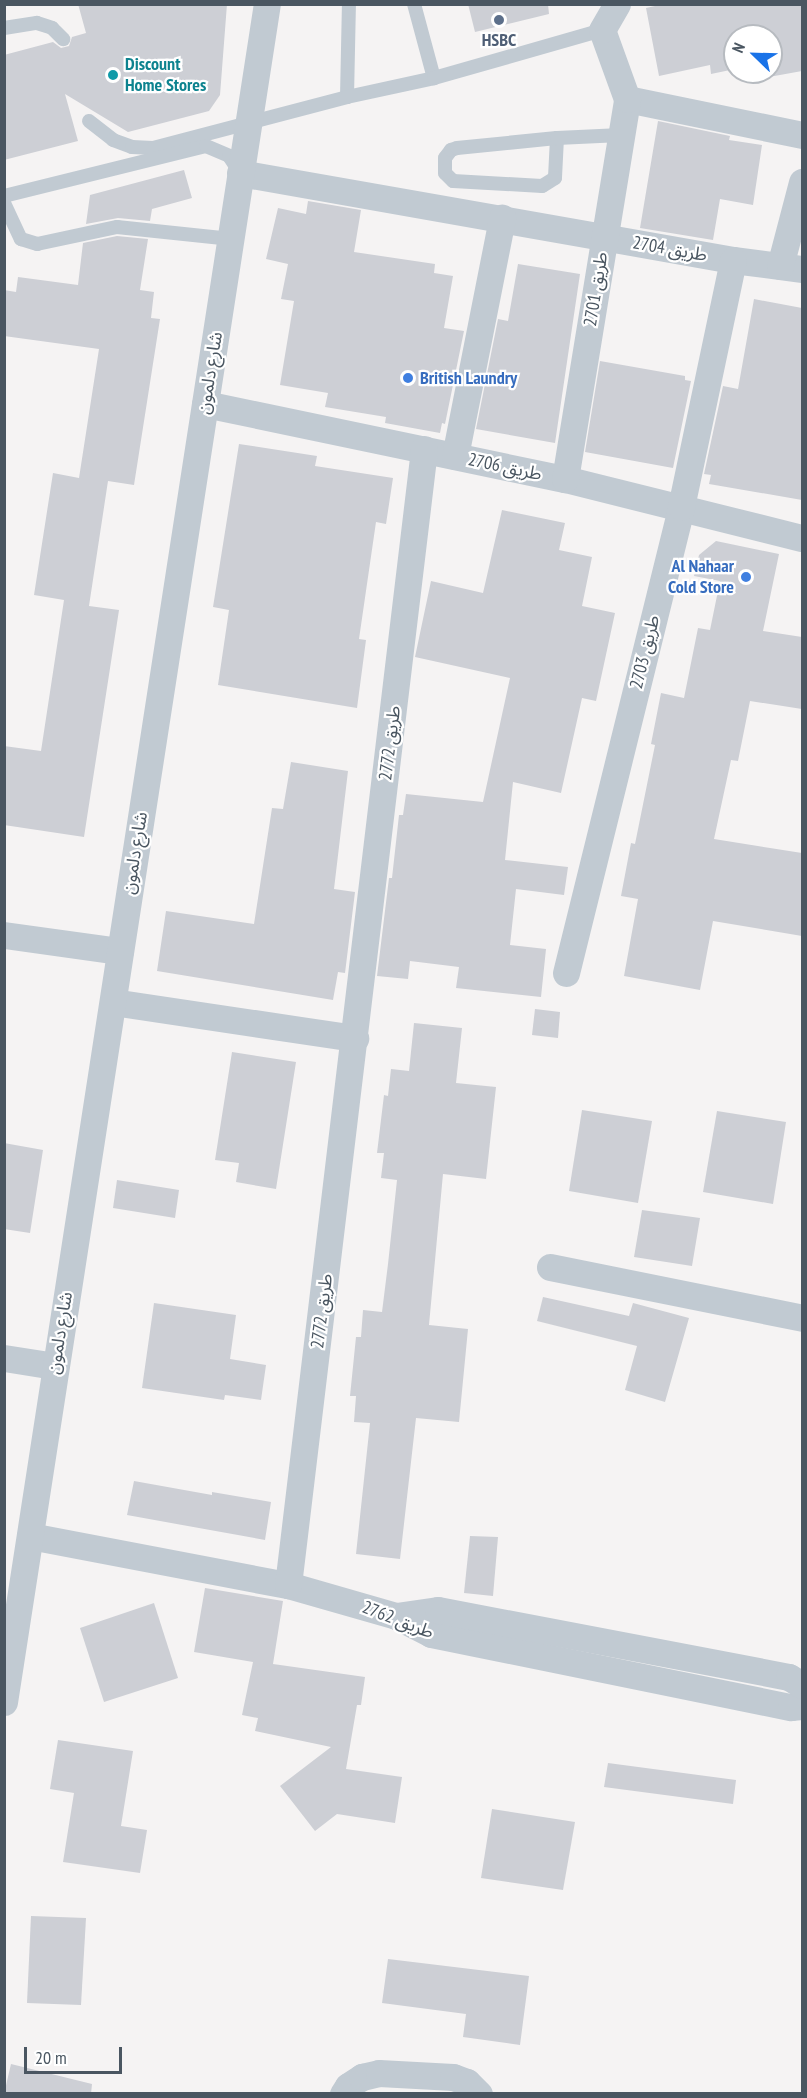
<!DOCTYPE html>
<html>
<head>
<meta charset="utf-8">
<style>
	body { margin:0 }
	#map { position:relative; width:807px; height:2098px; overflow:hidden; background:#f5f3f3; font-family:"PT Sans Narrow","Noto Sans Arabic",sans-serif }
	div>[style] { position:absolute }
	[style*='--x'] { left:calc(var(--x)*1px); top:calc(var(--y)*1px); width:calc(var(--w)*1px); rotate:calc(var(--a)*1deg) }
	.building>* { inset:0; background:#cdcfd5 }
	.lane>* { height:14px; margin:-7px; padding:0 7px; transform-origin:7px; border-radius:7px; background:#c1cad2 }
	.street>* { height:27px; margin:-13.5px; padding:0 13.5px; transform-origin:13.5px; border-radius:13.5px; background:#c1cad2 }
	.dots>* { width:16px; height:16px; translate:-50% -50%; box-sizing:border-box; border:3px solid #fff; border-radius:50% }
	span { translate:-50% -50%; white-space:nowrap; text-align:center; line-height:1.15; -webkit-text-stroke:4.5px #fff; paint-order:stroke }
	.service-label { font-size:18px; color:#4e5e75; font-weight:700 }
	.culture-label { font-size:18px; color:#0d838f; font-weight:700 }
	.left { translate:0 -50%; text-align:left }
	.street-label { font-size:18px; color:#4a5661 }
	.shop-label { font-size:18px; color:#366cbe; font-weight:700 }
	.right { translate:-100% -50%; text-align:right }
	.frame { position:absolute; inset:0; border:6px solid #4a5661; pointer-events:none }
	.north { position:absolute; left:723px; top:24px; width:60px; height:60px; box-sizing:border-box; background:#fff; border:2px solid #b7bbc0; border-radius:50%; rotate:293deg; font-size:16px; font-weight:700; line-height:24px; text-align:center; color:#4a5661 }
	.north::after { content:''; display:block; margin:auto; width:21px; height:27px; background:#1a73e8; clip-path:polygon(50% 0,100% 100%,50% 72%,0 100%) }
	.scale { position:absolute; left:24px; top:2047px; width:98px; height:27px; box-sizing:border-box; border:3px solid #4a5661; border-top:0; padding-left:8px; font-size:18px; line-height:21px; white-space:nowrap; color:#4a5661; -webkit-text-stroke:4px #fff; paint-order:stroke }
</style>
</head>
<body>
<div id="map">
	<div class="building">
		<i style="clip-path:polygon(78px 4px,227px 4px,220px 95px,209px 111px,128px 132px,65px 94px,78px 141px,4px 160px,4px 55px,53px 42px,61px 48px,69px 46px,72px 37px,86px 33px)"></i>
		<i style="clip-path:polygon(468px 4px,548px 4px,549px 14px,475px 32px)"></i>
		<i style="clip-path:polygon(664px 4px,802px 4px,802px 71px,746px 81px,744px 72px,771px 72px,771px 36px,735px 36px,735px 69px,711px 74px,710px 65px,659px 76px,646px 8px)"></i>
		<i style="clip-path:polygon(658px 121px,730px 136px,729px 140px,762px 145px,753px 205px,720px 199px,713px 240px,640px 228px)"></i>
		<i style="clip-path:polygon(184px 170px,192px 198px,152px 209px,150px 221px,118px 218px,86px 224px,90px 195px)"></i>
		<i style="clip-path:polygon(308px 201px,361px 210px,354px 252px,435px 264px,434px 273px,453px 276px,444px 328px,464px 331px,445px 424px,442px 423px,440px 433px,385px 423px,386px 417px,325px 407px,328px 393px,280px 385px,294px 301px,281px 299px,288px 264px,266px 259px,278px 208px,306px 214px)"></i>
		<i style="clip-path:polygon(117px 236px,148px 239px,140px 290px,154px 292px,151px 318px,160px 319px,134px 485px,108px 481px,89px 606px,119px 610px,84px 837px,4px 825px,4px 746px,41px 751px,64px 600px,34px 595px,53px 473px,79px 478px,99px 349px,4px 336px,4px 290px,16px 292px,18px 277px,78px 285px,83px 243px)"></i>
		<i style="clip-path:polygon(518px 264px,580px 274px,555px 443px,476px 429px,498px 319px,508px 321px)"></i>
		<i style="clip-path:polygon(754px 299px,802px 308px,802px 500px,709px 484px,711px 475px,704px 474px,723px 386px,738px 389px)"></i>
		<i style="clip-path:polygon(600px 361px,685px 376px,685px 380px,691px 381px,673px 468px,585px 452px)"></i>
		<i style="clip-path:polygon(239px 444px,317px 456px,315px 466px,393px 478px,386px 524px,376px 522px,359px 639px,366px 640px,357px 708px,218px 685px,229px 610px,213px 607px)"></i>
		<i style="clip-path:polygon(502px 510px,565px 523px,559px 550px,592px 557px,582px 606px,615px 613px,596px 701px,582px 698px,561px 793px,513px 782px,505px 860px,568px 867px,564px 895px,516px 889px,510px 945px,546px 949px,541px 997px,456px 988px,459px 967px,410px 961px,408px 979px,377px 976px,389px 878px,392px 878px,399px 815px,403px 815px,406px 794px,483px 802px,510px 678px,415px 657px,431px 581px,483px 593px)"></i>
		<i style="clip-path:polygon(716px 541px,779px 554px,763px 631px,802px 637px,802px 709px,750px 701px,738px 761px,731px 760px,714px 839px,802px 853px,802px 936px,713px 921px,700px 990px,624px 976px,638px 899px,621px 896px,631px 843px,635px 844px,655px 745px,651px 744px,661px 693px,684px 698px,698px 628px,710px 630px,720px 581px,694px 576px,699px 555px)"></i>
		<i style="clip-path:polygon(291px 762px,348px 771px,334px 889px,355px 892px,345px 973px,338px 972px,333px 1000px,157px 971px,166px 911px,254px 924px,272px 808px,283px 809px)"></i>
		<i style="clip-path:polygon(535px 1009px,560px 1012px,558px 1038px,532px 1035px)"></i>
		<i style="clip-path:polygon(414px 1023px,462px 1028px,456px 1083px,496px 1087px,486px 1179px,443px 1174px,429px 1325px,468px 1329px,459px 1422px,416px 1418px,400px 1559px,356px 1554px,370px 1423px,354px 1422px,356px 1396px,350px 1396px,356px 1337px,361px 1337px,363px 1310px,382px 1312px,388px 1264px,397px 1180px,381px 1178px,384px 1153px,377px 1153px,384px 1095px,388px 1096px,391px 1069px,409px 1071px)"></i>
		<i style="clip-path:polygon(232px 1052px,296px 1062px,276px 1189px,236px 1182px,239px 1163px,215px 1160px)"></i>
		<i style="clip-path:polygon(582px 1110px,652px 1121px,638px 1203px,569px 1191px)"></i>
		<i style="clip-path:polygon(717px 1111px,786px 1122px,773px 1204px,703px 1192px)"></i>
		<i style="clip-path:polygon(4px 1143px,43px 1150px,30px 1233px,4px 1229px)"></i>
		<i style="clip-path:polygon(117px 1180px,179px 1190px,175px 1218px,113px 1208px)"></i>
		<i style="clip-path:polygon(642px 1210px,700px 1218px,692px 1266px,634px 1257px)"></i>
		<i style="clip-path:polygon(543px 1297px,629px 1316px,633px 1303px,689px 1318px,665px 1402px,625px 1390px,637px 1346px,537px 1321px)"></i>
		<i style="clip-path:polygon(154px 1303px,236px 1315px,230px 1359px,266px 1365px,261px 1400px,225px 1395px,224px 1400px,142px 1388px)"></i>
		<i style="clip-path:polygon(134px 1481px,212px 1495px,212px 1492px,271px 1502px,265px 1540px,127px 1515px)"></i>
		<i style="clip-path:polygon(470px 1536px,498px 1537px,493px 1596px,464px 1593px)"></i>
		<i style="clip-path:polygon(205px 1588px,283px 1601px,273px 1664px,365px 1677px,361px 1705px,357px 1705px,346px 1769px,402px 1777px,395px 1823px,337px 1814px,315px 1831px,280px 1786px,331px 1747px,255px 1731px,258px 1718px,242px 1715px,253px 1662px,194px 1652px)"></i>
		<i style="clip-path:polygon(154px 1603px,178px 1678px,104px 1702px,80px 1628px)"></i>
		<i style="clip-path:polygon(58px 1740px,133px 1751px,121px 1826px,147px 1830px,140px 1873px,63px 1862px,74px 1793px,50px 1789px)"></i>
		<i style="clip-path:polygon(608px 1763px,736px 1780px,733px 1804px,604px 1787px)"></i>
		<i style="clip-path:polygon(492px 1809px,575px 1822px,563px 1890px,481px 1878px)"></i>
		<i style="clip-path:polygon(31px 1916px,86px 1918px,81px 2005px,27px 2003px)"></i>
		<i style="clip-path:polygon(388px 1959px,529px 1976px,520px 2045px,463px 2037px,466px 2014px,382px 2003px)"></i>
		<i style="clip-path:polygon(11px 2064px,92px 2084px,91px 2094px,4px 2094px)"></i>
	</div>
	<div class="lane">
		<i style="--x:414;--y:4;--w:77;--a:74.9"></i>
		<i style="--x:4;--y:28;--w:33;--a:-9"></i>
		<i style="--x:37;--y:23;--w:16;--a:18"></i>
		<i style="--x:52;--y:28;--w:16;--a:45"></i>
		<i style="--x:347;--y:97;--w:93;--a:-88.8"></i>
		<i style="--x:89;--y:121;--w:31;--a:38"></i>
		<i style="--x:113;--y:140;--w:20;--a:20"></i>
		<i style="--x:132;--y:147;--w:21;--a:3"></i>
		<i style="--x:153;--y:148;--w:201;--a:-14.7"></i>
		<i style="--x:347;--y:97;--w:89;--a:-12.3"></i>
		<i style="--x:434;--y:78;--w:175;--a:-15.9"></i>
		<i style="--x:557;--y:138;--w:40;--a:92.9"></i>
		<i style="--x:555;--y:178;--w:15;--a:148"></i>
		<i style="--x:542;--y:186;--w:89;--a:-176.8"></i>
		<i style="--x:453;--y:181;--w:11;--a:-135"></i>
		<i style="--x:445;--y:173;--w:15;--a:-90"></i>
		<i style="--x:445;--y:158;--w:10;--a:-53"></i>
		<i style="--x:451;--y:150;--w:6;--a:-18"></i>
		<i style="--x:457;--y:148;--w:100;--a:-5.7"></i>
		<i style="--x:557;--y:138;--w:64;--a:-2.7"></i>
		<i style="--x:4;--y:196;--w:208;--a:-13.9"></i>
		<i style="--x:206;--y:146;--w:25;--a:23"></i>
		<i style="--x:229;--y:156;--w:20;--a:57"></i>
		<i style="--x:4;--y:203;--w:40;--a:65"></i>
		<i style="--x:21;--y:239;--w:17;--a:17"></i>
		<i style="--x:37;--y:244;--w:82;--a:-12"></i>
		<i style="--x:117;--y:227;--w:115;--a:6"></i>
	</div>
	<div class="street">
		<i style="--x:627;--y:99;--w:179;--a:11.6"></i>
		<i style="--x:240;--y:173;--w:501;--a:10.01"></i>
		<i style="--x:733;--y:260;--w:70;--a:7.4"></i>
		<i style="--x:780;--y:266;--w:87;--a:-75.3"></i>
		<i style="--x:205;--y:404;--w:368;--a:11.8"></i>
		<i style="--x:565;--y:479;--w:244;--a:14"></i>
		<i style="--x:455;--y:456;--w:243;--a:-78.8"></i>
		<i style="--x:565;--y:479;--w:385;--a:-80.7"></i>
		<i style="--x:627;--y:99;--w:73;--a:-109.9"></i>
		<i style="--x:602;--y:30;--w:30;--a:-60"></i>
		<i style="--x:4;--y:935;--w:117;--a:7.9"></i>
		<i style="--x:566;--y:973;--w:480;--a:-76.1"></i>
		<i style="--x:681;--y:507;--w:252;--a:-78.1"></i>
		<i style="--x:113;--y:1002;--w:245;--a:8.5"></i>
		<i style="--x:550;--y:1267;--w:257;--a:11.4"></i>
		<i style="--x:4;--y:1358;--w:52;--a:8.9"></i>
		<i style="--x:30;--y:1536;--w:263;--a:10.8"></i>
		<i style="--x:288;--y:1585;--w:112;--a:16"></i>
		<i style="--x:396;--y:1616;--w:39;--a:27"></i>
		<i style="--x:431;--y:1634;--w:367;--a:11.5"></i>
		<i style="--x:791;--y:1707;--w:11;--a:-5"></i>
		<i style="--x:288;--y:1585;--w:1144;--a:-83.17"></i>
		<i style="--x:396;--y:1616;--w:42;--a:-8.1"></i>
		<i style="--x:438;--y:1610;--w:357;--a:10.8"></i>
		<i style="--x:789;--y:1677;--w:15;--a:32"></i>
		<i style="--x:4;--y:1702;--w:1718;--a:-81.2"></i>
		<i style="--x:343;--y:2094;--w:9;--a:-58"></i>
		<i style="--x:348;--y:2086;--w:17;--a:-33"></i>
		<i style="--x:362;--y:2077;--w:17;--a:-13"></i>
		<i style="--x:379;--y:2073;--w:74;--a:3.1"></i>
		<i style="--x:453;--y:2077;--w:15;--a:20"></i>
		<i style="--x:467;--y:2082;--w:17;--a:45"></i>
	</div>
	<div class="dots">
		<i style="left:499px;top:20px;background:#5c6f8a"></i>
		<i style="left:113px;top:75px;background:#0f9aa8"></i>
		<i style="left:408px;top:378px;background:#3f7fe0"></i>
		<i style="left:746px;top:577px;background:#3f7fe0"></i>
	</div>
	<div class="service-label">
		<span style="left:499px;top:40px">HSBC</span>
	</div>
	<div class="culture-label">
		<span class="left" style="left:125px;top:75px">Discount<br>Home Stores</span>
	</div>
	<div class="street-label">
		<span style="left:670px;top:249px;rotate:10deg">طريق 2704</span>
		<span style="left:596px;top:289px;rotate:-81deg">طريق 2701</span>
		<span style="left:210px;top:373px;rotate:-81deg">شارع دلمون</span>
		<span style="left:505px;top:467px;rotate:12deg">طريق 2706</span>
		<span style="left:645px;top:652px;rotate:-76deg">طريق 2703</span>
		<span style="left:390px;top:743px;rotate:-83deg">طريق 2772</span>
		<span style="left:135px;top:853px;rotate:-81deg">شارع دلمون</span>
		<span style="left:322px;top:1311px;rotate:-83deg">طريق 2772</span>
		<span style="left:60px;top:1333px;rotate:-81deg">شارع دلمون</span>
		<span style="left:398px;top:1620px;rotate:21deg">طريق 2762</span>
	</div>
	<div class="shop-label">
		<span class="left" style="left:420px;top:378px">British Laundry</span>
		<span class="right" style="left:734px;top:577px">Al Nahaar<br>Cold Store</span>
	</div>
	<div class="frame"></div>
	<div class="north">N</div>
	<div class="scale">20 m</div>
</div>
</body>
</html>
